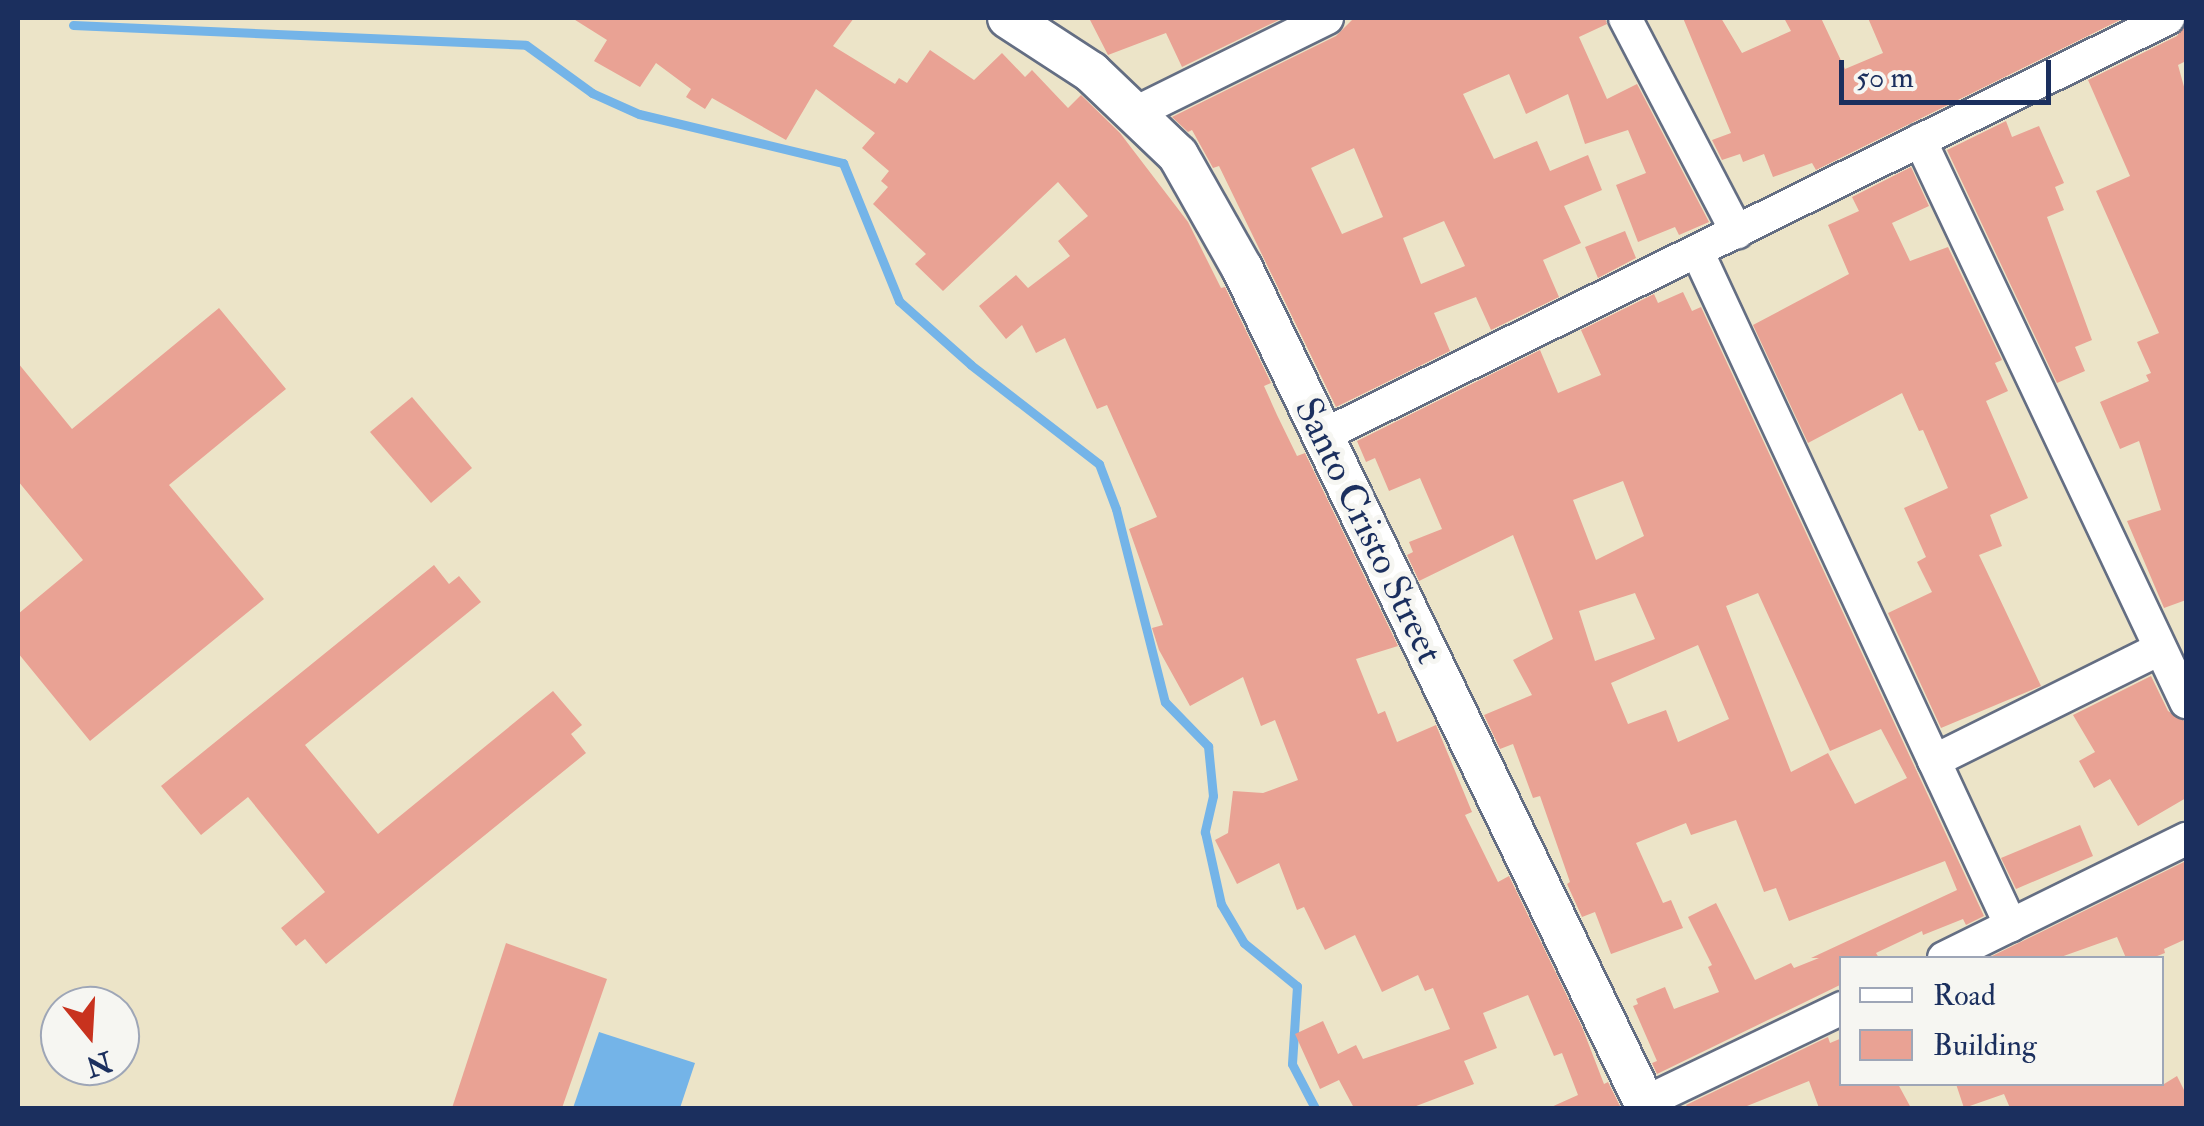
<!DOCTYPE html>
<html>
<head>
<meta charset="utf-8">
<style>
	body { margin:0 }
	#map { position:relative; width:2204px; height:1126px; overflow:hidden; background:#ece4c8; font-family:"IM FELL Double Pica",serif }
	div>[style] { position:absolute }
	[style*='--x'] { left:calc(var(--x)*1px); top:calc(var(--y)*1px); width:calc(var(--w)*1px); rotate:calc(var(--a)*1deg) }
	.water>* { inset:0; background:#74b4e8 }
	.stream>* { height:9px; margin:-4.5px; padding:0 4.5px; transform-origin:4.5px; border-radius:4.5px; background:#74b4e8 }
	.building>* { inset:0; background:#e9a294 }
	.roads { filter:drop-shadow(2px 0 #646e83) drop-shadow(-2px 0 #646e83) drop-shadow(0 2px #646e83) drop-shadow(0 -2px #646e83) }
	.minor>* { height:32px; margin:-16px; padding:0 16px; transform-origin:16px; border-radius:16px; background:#fff }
	.tertiary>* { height:40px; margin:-20px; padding:0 20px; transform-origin:20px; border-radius:20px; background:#fff }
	span { translate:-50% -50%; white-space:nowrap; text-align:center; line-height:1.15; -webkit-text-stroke:10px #f6f6f2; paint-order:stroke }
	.street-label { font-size:38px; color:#1b2f5e }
	.frame { position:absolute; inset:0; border:20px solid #1b2f5e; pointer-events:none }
	.legend { position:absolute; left:1839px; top:956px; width:325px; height:130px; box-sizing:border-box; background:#f6f6f2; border:2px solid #9ea6b7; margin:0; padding:12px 18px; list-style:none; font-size:30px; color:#1b2f5e }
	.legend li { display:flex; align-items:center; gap:20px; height:50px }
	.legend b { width:50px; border:2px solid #9ea6b7 }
	.north { position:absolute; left:40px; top:986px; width:100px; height:100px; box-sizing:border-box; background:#f6f6f2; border:2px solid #9ea6b7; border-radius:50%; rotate:162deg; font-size:28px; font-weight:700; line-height:40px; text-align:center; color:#1b2f5e }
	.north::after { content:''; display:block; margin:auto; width:35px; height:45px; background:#c8321e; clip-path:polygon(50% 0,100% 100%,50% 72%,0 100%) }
	.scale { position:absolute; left:1839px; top:60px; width:212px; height:45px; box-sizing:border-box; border:5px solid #1b2f5e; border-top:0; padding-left:12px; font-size:30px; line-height:35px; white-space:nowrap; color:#1b2f5e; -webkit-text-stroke:8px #f6f6f2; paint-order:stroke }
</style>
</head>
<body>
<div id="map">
	<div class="water">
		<i style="clip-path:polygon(599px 1032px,695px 1063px,680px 1108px,573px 1108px)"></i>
	</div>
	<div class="stream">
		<i style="--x:73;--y:25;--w:453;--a:2.5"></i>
		<i style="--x:526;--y:45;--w:82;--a:36"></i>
		<i style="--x:592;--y:93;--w:51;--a:24.1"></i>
		<i style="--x:639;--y:114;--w:210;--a:13.5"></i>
		<i style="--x:843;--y:163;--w:149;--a:67.9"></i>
		<i style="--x:899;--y:301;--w:96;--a:41.6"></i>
		<i style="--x:971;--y:365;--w:162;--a:37.7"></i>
		<i style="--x:1099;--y:464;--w:48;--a:69.3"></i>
		<i style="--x:1116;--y:509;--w:199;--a:75.8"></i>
		<i style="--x:1165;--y:702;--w:62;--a:45.7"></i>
		<i style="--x:1208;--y:746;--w:50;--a:84.3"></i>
		<i style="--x:1213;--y:796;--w:37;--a:103"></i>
		<i style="--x:1205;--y:832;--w:74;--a:77.5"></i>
		<i style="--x:1221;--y:904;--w:45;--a:59.5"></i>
		<i style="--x:1244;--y:943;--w:68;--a:39.1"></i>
		<i style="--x:1297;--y:986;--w:78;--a:93.7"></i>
		<i style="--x:1292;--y:1064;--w:50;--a:62.4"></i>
	</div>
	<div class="building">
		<i style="clip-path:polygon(572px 18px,854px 18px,833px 46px,895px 84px,899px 78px,907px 83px,930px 50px,974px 80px,1002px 53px,1025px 77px,1032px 70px,1068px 108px,1081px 95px,1120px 133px,1188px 222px,1221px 288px,1225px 287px,1271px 383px,1264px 386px,1277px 415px,1297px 456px,1305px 453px,1398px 646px,1356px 659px,1378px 714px,1385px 711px,1397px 742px,1436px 725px,1472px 812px,1465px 815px,1498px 882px,1509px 876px,1582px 1027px,1604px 1084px,1608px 1082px,1621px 1108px,1549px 1108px,1578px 1095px,1562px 1053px,1554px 1056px,1528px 995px,1483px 1013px,1497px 1048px,1464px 1061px,1474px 1084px,1411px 1108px,1354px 1108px,1339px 1080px,1320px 1089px,1295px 1034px,1323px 1021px,1338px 1054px,1356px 1045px,1363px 1059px,1450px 1029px,1433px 988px,1425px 991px,1418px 975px,1382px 992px,1355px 935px,1325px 950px,1304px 907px,1297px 910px,1279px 863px,1237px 884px,1215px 840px,1228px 833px,1233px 791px,1263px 793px,1298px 780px,1275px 720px,1261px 726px,1243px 677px,1190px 706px,1159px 650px,1152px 628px,1163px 625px,1129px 529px,1157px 517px,1107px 405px,1097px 409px,1065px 338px,1036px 353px,1022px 325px,1006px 339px,979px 306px,1016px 275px,1028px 288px,1070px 256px,1058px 241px,1088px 216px,1058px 182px,943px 291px,915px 264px,926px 254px,873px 204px,888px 187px,881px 181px,889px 171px,862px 148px,875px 133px,816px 89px,786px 140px,712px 98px,705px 109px,686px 97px,691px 89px,656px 63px,640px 87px,594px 61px,607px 40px)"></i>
		<i style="clip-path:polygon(1089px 18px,1283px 18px,1182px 67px,1166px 33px,1108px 55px)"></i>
		<i style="clip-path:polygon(evenodd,1354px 18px,1605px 18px,1607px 24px,1579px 37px,1607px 99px,1637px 84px,1709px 222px,1679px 235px,1675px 227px,1638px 242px,1616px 185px,1646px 173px,1628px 130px,1585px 144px,1568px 94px,1526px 114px,1509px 74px,1463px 94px,1494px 159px,1537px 141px,1550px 171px,1588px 155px,1602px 190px,1564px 206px,1581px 243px,1543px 260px,1559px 297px,1491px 330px,1476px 297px,1434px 313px,1450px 351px,1336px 407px,1219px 166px,1213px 168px,1192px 130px,1188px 132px,1172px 117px,1336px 36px,1354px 18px,1354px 148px,1383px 217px,1342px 234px,1311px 168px,1354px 148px,1354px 18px,1444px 221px,1465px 266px,1421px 284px,1403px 238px,1444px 221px)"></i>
		<i style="clip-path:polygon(1683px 18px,1721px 18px,1742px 53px,1791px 31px,1784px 18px,1821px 18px,1845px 69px,1883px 53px,1868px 18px,2124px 18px,1816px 170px,1812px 163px,1773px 177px,1764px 154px,1743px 162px,1740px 154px,1722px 160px,1712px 140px,1731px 133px)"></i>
		<i style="clip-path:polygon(2186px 24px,2186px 61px,2178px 65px,2186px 94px,2186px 600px,2164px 608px,2127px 521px,2161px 510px,2139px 441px,2120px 449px,2100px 402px,2149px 381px,2146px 375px,2151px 373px,2137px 342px,2159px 333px,2096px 191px,2130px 176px,2088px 80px,2177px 36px)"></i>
		<i style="clip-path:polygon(2006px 121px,2012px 137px,2039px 126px,2064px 183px,2055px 187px,2064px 210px,2047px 217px,2092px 340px,2075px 347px,2085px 371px,2057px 383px,1947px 150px)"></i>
		<i style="clip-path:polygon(1911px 167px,1929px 206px,1892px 223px,1910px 261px,1948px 247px,2002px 360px,1995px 363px,2008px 391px,1986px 401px,2028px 498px,1990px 515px,2002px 546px,1979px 555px,2041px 686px,1941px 728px,1888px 613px,1932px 592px,1917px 562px,1926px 557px,1904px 508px,1948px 488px,1923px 430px,1919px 431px,1902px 393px,1808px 443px,1753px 325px,1849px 274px,1828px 225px,1859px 211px,1852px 197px)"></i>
		<i style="clip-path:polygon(1625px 231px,1636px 258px,1598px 278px,1585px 247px)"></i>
		<i style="clip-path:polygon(evenodd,1683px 292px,1692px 311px,1701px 307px,1984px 916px,1966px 925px,1963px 919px,1923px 935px,1922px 931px,1876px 953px,1879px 958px,1842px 958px,1842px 984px,1657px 1074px,1652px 1063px,1657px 1061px,1633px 1006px,1638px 1004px,1636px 999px,1665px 987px,1674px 1009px,1719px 992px,1708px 967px,1712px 965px,1688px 917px,1716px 903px,1755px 980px,1791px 963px,1794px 968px,1819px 958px,1811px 958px,1957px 890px,1945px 861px,1789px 921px,1776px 888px,1764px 892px,1736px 820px,1691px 835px,1686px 823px,1636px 843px,1663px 903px,1671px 900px,1683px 928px,1611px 954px,1595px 912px,1582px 917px,1567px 884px,1570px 882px,1540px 796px,1533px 798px,1513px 744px,1500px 749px,1484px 715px,1532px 695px,1513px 660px,1553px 639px,1513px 535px,1419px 581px,1407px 555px,1413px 552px,1409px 542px,1442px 529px,1420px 478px,1389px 491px,1375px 458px,1366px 462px,1357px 441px,1540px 350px,1558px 393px,1601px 375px,1581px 330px,1654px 294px,1658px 303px,1683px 292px,1623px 481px,1644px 536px,1596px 560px,1573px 500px,1623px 481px,1683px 292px,1635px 593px,1655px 639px,1595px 661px,1579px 611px,1635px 593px,1683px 292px,1758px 593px,1830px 751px,1881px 729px,1907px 778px,1855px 804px,1828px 753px,1791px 772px,1726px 606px,1758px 593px,1683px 292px,1698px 645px,1729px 719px,1678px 742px,1666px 710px,1628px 724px,1611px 683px,1698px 645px)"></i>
		<i style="clip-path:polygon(219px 308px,286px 389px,169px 485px,264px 599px,90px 741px,18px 653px,18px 614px,83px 560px,18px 481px,18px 363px,72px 429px)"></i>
		<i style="clip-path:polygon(412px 397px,472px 468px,431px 503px,370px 432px)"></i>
		<i style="clip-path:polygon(434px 565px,449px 584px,459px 576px,481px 602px,305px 745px,378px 834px,553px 691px,582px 725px,571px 734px,586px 753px,326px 964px,305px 939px,296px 946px,281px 928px,325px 892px,248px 797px,201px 835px,161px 786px)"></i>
		<i style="clip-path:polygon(2151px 676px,2168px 711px,2186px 722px,2186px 798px,2138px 826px,2110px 779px,2094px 788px,2079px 761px,2095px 752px,2073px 715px)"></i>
		<i style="clip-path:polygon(2080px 825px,2093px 856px,2016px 889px,2001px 858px)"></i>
		<i style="clip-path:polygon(2186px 861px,2186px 939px,2164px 949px,2165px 953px,2152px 958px,2126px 958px,2117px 937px,2058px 958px,1988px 958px)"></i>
		<i style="clip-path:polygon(506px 943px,607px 979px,562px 1108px,452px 1108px)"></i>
		<i style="clip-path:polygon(1828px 1037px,1830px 1043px,1842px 1038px,1842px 1084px,1898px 1084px,1911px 1108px,1819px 1108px,1809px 1081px,1742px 1108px,1688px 1108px,1686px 1105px)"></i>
		<i style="clip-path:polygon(2177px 1076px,2186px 1094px,2186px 1108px,2010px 1108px,2004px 1094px,1964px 1108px,1956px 1084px,2164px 1084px)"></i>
	</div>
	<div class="roads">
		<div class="minor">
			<i style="--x:1625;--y:18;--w:242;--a:62.4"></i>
			<i style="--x:1137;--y:112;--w:212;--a:-26.3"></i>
			<i style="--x:1920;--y:140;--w:622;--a:64.67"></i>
			<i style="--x:1697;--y:251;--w:744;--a:65.05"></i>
			<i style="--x:1322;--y:436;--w:944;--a:-26.29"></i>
			<i style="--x:1934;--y:761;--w:252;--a:-26.4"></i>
			<i style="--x:1944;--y:958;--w:270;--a:-26.2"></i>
			<i style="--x:1644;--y:1103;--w:220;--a:-25.6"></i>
		</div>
		<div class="tertiary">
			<i style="--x:1008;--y:18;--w:99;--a:33"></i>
			<i style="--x:1091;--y:72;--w:120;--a:43.7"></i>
			<i style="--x:1178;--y:155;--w:130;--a:60.5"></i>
			<i style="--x:1242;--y:268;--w:933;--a:64.26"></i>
		</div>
	</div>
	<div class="street-label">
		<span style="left:1368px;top:531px;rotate:64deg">Santo Cristo Street</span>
	</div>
	<div class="frame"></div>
	<ul class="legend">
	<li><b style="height:12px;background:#fff"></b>Road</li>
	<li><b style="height:28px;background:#e9a294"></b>Building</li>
	</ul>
	<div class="north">N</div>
	<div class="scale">50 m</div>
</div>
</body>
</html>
